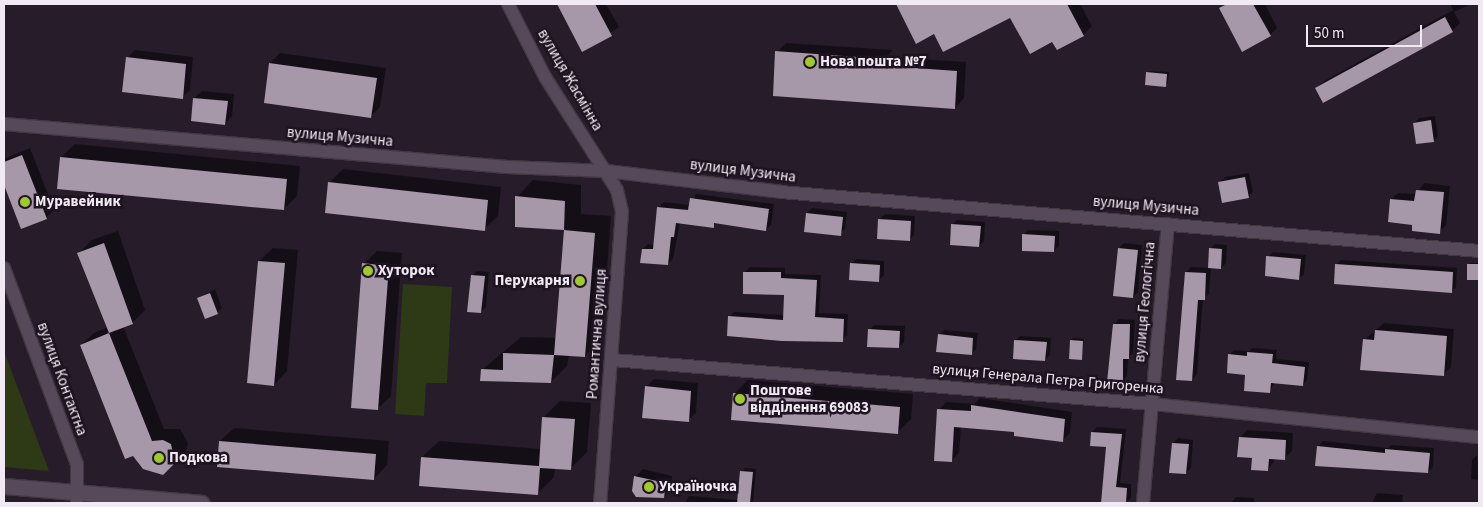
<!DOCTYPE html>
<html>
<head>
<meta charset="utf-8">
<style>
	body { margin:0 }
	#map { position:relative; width:1483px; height:507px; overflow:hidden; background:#271c2a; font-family:"Source Sans 3",sans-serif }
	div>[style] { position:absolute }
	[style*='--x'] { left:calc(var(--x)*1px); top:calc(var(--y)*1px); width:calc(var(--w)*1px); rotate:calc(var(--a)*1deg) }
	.green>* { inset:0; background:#2e3915 }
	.shadow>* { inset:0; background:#0007 }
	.building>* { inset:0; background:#a697a9 }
	.roads { filter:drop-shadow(1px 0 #423844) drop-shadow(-1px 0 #423844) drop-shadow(0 1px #423844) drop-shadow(0 -1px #423844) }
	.minor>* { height:12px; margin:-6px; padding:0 6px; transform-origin:6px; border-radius:6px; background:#564959 }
	.tertiary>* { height:15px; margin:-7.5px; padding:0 7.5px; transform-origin:7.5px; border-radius:7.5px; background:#564959 }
	.dots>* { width:14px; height:14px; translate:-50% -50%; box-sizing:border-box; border:2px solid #1e1320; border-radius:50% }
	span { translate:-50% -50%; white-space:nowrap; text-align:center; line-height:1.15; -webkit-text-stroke:5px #1e1320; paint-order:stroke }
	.poi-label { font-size:15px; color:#f1e9f3; font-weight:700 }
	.left { translate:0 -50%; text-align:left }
	.right { translate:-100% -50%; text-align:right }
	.street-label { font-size:15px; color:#f1e9f3 }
	.frame { position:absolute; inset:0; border:5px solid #f1e9f3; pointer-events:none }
	.scale { position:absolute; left:1306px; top:25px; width:116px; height:22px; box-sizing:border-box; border:2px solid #f1e9f3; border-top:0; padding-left:6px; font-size:15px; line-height:18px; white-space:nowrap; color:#f1e9f3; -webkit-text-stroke:4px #1e1320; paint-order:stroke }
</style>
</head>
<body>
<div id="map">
	<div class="green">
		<i style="clip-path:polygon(403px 284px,452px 287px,447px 383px,426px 383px,424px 416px,395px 414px)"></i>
		<i style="clip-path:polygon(4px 351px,49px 471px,4px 467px)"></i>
	</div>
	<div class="shadow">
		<i style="clip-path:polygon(559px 4px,606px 4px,619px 27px,583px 50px)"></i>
		<i style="clip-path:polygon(897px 4px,1080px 4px,1092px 26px,1083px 35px,1053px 40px,1011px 16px,935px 33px,916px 42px)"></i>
		<i style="clip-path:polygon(1225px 4px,1265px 4px,1277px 28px,1270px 35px,1220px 9px)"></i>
		<i style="clip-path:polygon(1450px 4px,1471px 4px,1454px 12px,1460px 23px,1452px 31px,1323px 102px,1316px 88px,1324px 81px,1453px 10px)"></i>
		<i style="clip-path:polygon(786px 43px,893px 50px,886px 57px,966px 62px,964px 98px,955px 108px,777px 52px)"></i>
		<i style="clip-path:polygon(135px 50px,193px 57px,190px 90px,182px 97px,127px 58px)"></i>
		<i style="clip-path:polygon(280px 53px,386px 68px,380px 107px,370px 117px,265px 102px,270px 63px)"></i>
		<i style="clip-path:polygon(1149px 71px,1169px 72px,1168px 83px,1166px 85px,1147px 73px)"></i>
		<i style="clip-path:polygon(202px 91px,234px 94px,232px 116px,225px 124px,194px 98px)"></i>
		<i style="clip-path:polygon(1435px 116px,1438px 136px,1433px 141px,1414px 123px,1419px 118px)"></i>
		<i style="clip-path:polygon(75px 144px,300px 166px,297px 196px,284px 209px,61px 157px)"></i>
		<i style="clip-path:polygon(30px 148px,54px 210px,46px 218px,21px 228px,4px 182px,4px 159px)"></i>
		<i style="clip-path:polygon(343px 169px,501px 187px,498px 216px,484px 229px,329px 183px)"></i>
		<i style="clip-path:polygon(1249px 173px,1253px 192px,1248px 197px,1220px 182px,1225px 177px)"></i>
		<i style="clip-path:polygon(533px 180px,581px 185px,581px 214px,611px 216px,602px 339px,585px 356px,569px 355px,567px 366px,551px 382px,482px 370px,521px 337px,557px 338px,566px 229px,516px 226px,517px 197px)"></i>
		<i style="clip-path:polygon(1424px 183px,1450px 186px,1446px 225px,1439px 232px,1391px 199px,1398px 193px,1416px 194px)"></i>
		<i style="clip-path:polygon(696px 194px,774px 204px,771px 225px,766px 230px,717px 222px,713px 226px,680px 222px,673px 259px,668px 264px,643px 249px,648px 244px,655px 245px,659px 207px,664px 202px,690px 205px)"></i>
		<i style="clip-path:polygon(812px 208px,847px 212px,845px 229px,840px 234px,807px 213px)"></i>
		<i style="clip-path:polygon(885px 214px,915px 216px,914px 235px,909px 240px,880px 219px)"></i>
		<i style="clip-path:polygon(957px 220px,985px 222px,984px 241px,979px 246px,952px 225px)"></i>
		<i style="clip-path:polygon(1028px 230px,1059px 231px,1059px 246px,1054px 251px,1023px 235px)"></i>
		<i style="clip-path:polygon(118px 231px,145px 310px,132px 323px,123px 326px,164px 429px,180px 429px,188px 443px,185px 454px,159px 474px,140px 466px,81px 345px,94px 333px,108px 327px,79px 253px,92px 240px)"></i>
		<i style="clip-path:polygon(1124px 243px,1142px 245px,1138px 292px,1133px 297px,1119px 248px)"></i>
		<i style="clip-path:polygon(1215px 244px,1227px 245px,1226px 263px,1221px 268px,1211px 267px,1209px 294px,1203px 299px,1197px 374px,1192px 379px,1186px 272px,1191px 267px,1209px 268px,1210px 249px)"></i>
		<i style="clip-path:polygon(273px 248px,298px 250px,287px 371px,274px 385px,249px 382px,259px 261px)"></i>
		<i style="clip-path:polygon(377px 251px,402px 253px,391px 396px,377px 409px,363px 264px)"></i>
		<i style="clip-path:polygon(1273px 252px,1306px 255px,1304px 274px,1299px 279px,1268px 257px)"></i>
		<i style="clip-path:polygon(856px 259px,884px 261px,884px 275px,879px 280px,851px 264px)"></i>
		<i style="clip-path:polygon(1341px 260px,1457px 268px,1456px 287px,1451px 292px,1336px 265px)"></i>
		<i style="clip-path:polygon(1471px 263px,1479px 263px,1479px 279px,1468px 265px)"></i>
		<i style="clip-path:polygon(750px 267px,785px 268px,785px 274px,821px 275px,819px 313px,848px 314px,847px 335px,842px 340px,729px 317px,734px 312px,784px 315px,785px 293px,745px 272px)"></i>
		<i style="clip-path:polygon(477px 271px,489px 272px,486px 307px,481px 312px,472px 276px)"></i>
		<i style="clip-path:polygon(215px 289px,222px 308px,217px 313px,198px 298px)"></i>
		<i style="clip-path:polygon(1119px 319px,1135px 320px,1133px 353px,1128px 358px,1127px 376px,1122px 381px,1114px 324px)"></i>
		<i style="clip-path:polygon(1384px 323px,1454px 329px,1451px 367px,1444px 374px,1364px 340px)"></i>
		<i style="clip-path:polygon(874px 325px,905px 326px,904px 342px,899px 347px,869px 330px)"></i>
		<i style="clip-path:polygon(944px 330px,978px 333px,976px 349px,971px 354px,939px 335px)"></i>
		<i style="clip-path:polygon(1020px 336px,1051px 338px,1050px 355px,1045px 360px,1015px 341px)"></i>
		<i style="clip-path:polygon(1073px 338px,1084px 339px,1082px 359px,1071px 340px)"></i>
		<i style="clip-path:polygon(1253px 348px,1277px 350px,1276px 359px,1309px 362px,1307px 380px,1303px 385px,1275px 382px,1269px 392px,1246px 374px,1229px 355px,1234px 350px,1249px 351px)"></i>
		<i style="clip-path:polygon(654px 379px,698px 383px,696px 413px,688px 420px,646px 387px)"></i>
		<i style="clip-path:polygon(748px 380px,913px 394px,911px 419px,897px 433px,734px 394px)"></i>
		<i style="clip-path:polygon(980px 398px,1072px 412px,1070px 433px,1062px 441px,1016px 430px,961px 426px,959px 453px,951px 461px,939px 410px,946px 402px,974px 404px)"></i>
		<i style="clip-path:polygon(560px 401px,591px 403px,587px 452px,570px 469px,555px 468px,554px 477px,537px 494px,422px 457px,439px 441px,541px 449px,544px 417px)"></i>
		<i style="clip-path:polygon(1097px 427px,1126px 429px,1120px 483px,1131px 484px,1131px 498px,1126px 502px,1102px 503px,1107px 445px,1091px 445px,1092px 432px)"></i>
		<i style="clip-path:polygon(234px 428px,389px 441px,387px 465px,374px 479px,220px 441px)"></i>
		<i style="clip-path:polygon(1247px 430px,1293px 433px,1292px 451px,1284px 458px,1276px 458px,1268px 470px,1240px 438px)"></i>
		<i style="clip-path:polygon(1178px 438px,1193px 440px,1191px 468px,1186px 473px,1173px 443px)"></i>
		<i style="clip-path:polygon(1323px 441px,1388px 448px,1391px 445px,1434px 448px,1433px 467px,1428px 472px,1318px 446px)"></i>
		<i style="clip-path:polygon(1477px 455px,1479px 480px,1471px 479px,1472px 460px)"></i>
		<i style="clip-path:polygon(745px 468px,756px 469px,753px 502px,773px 503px,685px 503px,689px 496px,738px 500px,741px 472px)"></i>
		<i style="clip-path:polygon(643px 469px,672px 476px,671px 489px,664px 497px,635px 477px)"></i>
		<i style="clip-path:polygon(1377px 493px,1403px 495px,1402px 503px,1372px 503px)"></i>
		<i style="clip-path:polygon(1236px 497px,1254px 498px,1254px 503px,1231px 503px)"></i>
	</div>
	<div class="building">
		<i style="clip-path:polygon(557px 4px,595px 4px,612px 36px,582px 52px)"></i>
		<i style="clip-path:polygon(896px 4px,1067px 4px,1084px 36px,1057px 50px,1052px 42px,1030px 54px,1010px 18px,943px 52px,934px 34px,916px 44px)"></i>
		<i style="clip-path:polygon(1227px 4px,1253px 4px,1271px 36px,1242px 52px,1219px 8px)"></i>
		<i style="clip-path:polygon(1445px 17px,1453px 32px,1323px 103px,1315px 88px)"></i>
		<i style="clip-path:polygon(775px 51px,885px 59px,873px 65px,957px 71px,955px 109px,773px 96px)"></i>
		<i style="clip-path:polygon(126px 57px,186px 64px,183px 99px,122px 92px)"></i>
		<i style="clip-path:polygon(269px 63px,377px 78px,371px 118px,264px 103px)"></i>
		<i style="clip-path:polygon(1146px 72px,1167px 74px,1166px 87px,1145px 85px)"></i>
		<i style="clip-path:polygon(193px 98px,228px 101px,225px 125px,191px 121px)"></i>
		<i style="clip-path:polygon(1431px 120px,1434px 142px,1416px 144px,1413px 123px)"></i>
		<i style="clip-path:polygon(22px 155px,47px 219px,21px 229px,4px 185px,4px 162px)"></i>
		<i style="clip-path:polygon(60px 157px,287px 179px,284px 210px,57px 189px)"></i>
		<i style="clip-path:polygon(1245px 177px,1249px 198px,1222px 203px,1218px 182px)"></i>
		<i style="clip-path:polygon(328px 182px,488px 200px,485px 231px,325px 213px)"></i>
		<i style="clip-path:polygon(1416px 190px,1444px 192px,1440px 234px,1412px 231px,1412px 225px,1388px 222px,1390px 199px,1414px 201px)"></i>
		<i style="clip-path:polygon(515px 196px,565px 201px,564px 230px,515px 227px)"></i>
		<i style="clip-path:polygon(690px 198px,769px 209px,766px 231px,714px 223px,714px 228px,676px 223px,674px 237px,671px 237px,668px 265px,640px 263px,642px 249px,653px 249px,657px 207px,688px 210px)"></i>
		<i style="clip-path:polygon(806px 213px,843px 217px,841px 236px,804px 232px)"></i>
		<i style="clip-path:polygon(878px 219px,911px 221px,910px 241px,877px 239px)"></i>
		<i style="clip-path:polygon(951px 224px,981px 226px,979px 247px,950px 245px)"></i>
		<i style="clip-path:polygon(564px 230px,595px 233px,585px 357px,554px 355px)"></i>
		<i style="clip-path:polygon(1022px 234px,1055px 236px,1054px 252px,1022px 251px)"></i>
		<i style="clip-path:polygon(104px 243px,133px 324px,109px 333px,77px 253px)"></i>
		<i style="clip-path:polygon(1118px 248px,1138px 250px,1133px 298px,1113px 296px)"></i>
		<i style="clip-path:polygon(1209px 248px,1222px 249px,1221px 269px,1208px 268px)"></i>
		<i style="clip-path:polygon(1266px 256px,1301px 259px,1299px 280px,1265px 276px)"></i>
		<i style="clip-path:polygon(258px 261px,285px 263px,274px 386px,247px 383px)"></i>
		<i style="clip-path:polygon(362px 263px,389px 266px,378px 410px,351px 408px)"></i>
		<i style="clip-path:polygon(850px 263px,880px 265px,879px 282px,849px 280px)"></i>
		<i style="clip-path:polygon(1335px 264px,1453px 272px,1452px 293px,1334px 284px)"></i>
		<i style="clip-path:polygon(1467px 264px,1479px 264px,1479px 280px,1467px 280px)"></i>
		<i style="clip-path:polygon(743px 272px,781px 272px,781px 278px,817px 280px,815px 317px,844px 319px,843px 342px,782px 341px,727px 336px,728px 316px,783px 320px,784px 295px,743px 294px)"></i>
		<i style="clip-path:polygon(1185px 272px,1206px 273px,1205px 300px,1198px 300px,1192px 381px,1176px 380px)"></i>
		<i style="clip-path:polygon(471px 275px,485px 276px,481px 313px,467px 312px)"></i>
		<i style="clip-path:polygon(210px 293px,218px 314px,205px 319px,197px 298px)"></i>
		<i style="clip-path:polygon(1113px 324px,1130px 324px,1129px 359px,1123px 359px,1123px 382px,1107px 382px)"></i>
		<i style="clip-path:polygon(868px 329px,900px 331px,899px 348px,867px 347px)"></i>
		<i style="clip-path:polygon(1375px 330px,1447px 336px,1444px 376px,1360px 370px,1363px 339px,1374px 340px)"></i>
		<i style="clip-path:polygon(109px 333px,152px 441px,163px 440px,171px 444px,175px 463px,163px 475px,143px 469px,133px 456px,125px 459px,80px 345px)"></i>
		<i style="clip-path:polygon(938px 334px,973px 338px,972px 355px,936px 352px)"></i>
		<i style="clip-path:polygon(1014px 340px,1047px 342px,1045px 361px,1013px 359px)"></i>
		<i style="clip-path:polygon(1070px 340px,1083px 341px,1082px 360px,1069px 359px)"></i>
		<i style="clip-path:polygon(1247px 352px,1273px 354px,1272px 363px,1305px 367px,1303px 386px,1271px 383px,1270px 393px,1244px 391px,1245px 375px,1227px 373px,1228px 354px,1247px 356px)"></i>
		<i style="clip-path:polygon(503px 353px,554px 355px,551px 383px,480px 381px,481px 369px,503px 370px)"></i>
		<i style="clip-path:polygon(645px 386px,691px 391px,689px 422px,642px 418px)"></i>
		<i style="clip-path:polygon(733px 393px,900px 407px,898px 434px,731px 420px)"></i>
		<i style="clip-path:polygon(971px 405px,1065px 419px,1063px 442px,1014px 436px,1014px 432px,954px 427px,952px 462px,934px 461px,937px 409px,971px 411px)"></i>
		<i style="clip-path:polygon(542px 417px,575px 419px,571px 470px,540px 468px,538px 495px,419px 486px,421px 457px,539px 466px)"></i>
		<i style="clip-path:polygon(1091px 432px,1122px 434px,1116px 487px,1127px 488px,1126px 503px,1101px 503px,1106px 447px,1090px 446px)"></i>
		<i style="clip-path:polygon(1239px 437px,1286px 440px,1285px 460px,1269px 459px,1268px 471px,1251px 470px,1252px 458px,1237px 457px)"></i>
		<i style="clip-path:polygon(219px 441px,376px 454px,374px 480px,217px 467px)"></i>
		<i style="clip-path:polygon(1172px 443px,1189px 444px,1186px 474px,1169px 473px)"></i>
		<i style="clip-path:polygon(1317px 446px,1385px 453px,1385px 449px,1430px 453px,1428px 473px,1315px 466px)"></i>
		<i style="clip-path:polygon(740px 471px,753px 472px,750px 503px,737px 503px)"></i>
		<i style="clip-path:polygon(634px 476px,666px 483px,664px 498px,636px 497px,632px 491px)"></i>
	</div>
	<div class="roads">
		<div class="minor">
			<i style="--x:508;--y:4;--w:82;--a:63.1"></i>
			<i style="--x:545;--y:77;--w:134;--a:57.5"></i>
			<i style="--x:617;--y:190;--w:23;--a:77"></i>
			<i style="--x:622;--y:212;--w:292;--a:94.3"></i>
			<i style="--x:4;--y:124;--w:505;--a:4.89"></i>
			<i style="--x:507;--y:167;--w:99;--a:2.3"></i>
			<i style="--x:606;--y:171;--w:176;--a:6.8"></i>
			<i style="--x:781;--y:192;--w:700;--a:4.83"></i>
			<i style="--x:4;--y:268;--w:209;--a:69.6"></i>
			<i style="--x:77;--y:464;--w:39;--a:90"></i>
			<i style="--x:613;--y:360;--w:541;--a:4.67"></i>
			<i style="--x:1152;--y:404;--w:329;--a:5.8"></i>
			<i style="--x:1143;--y:503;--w:280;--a:-84.9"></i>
		</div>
		<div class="tertiary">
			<i style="--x:4;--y:486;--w:198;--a:4.9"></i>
		</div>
	</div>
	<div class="dots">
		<i style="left:810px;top:62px;background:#9fca2e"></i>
		<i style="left:25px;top:202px;background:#9fca2e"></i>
		<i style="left:368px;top:271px;background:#9fca2e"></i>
		<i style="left:580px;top:281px;background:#9fca2e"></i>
		<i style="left:740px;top:399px;background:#9fca2e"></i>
		<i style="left:159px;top:458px;background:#9fca2e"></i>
		<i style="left:649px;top:487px;background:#9fca2e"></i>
	</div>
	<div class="poi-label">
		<span class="left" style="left:820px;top:62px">Нова пошта №7</span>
		<span class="left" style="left:35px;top:202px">Муравейник</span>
		<span class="left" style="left:378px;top:271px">Хуторок</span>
		<span class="right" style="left:570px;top:281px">Перукарня</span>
		<span class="left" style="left:750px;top:399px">Поштове<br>відділення 69083</span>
		<span class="left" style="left:169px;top:458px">Подкова</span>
		<span class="left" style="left:659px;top:487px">Україночка</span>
	</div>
	<div class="street-label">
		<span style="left:570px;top:80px;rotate:60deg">вулиця Жасмінна</span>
		<span style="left:340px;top:137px;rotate:5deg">вулиця Музична</span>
		<span style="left:743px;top:171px;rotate:7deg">вулиця Музична</span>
		<span style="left:1146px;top:206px;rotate:5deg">вулиця Музична</span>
		<span style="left:1145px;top:302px;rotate:-85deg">вулиця Геологічна</span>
		<span style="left:597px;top:334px;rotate:-86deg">Романтична вулиця</span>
		<span style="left:62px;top:379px;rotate:70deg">вулиця Контактна</span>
		<span style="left:1048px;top:379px;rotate:5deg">вулиця Генерала Петра Григоренка</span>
	</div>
	<div class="frame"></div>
	<div class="scale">50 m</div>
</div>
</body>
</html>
